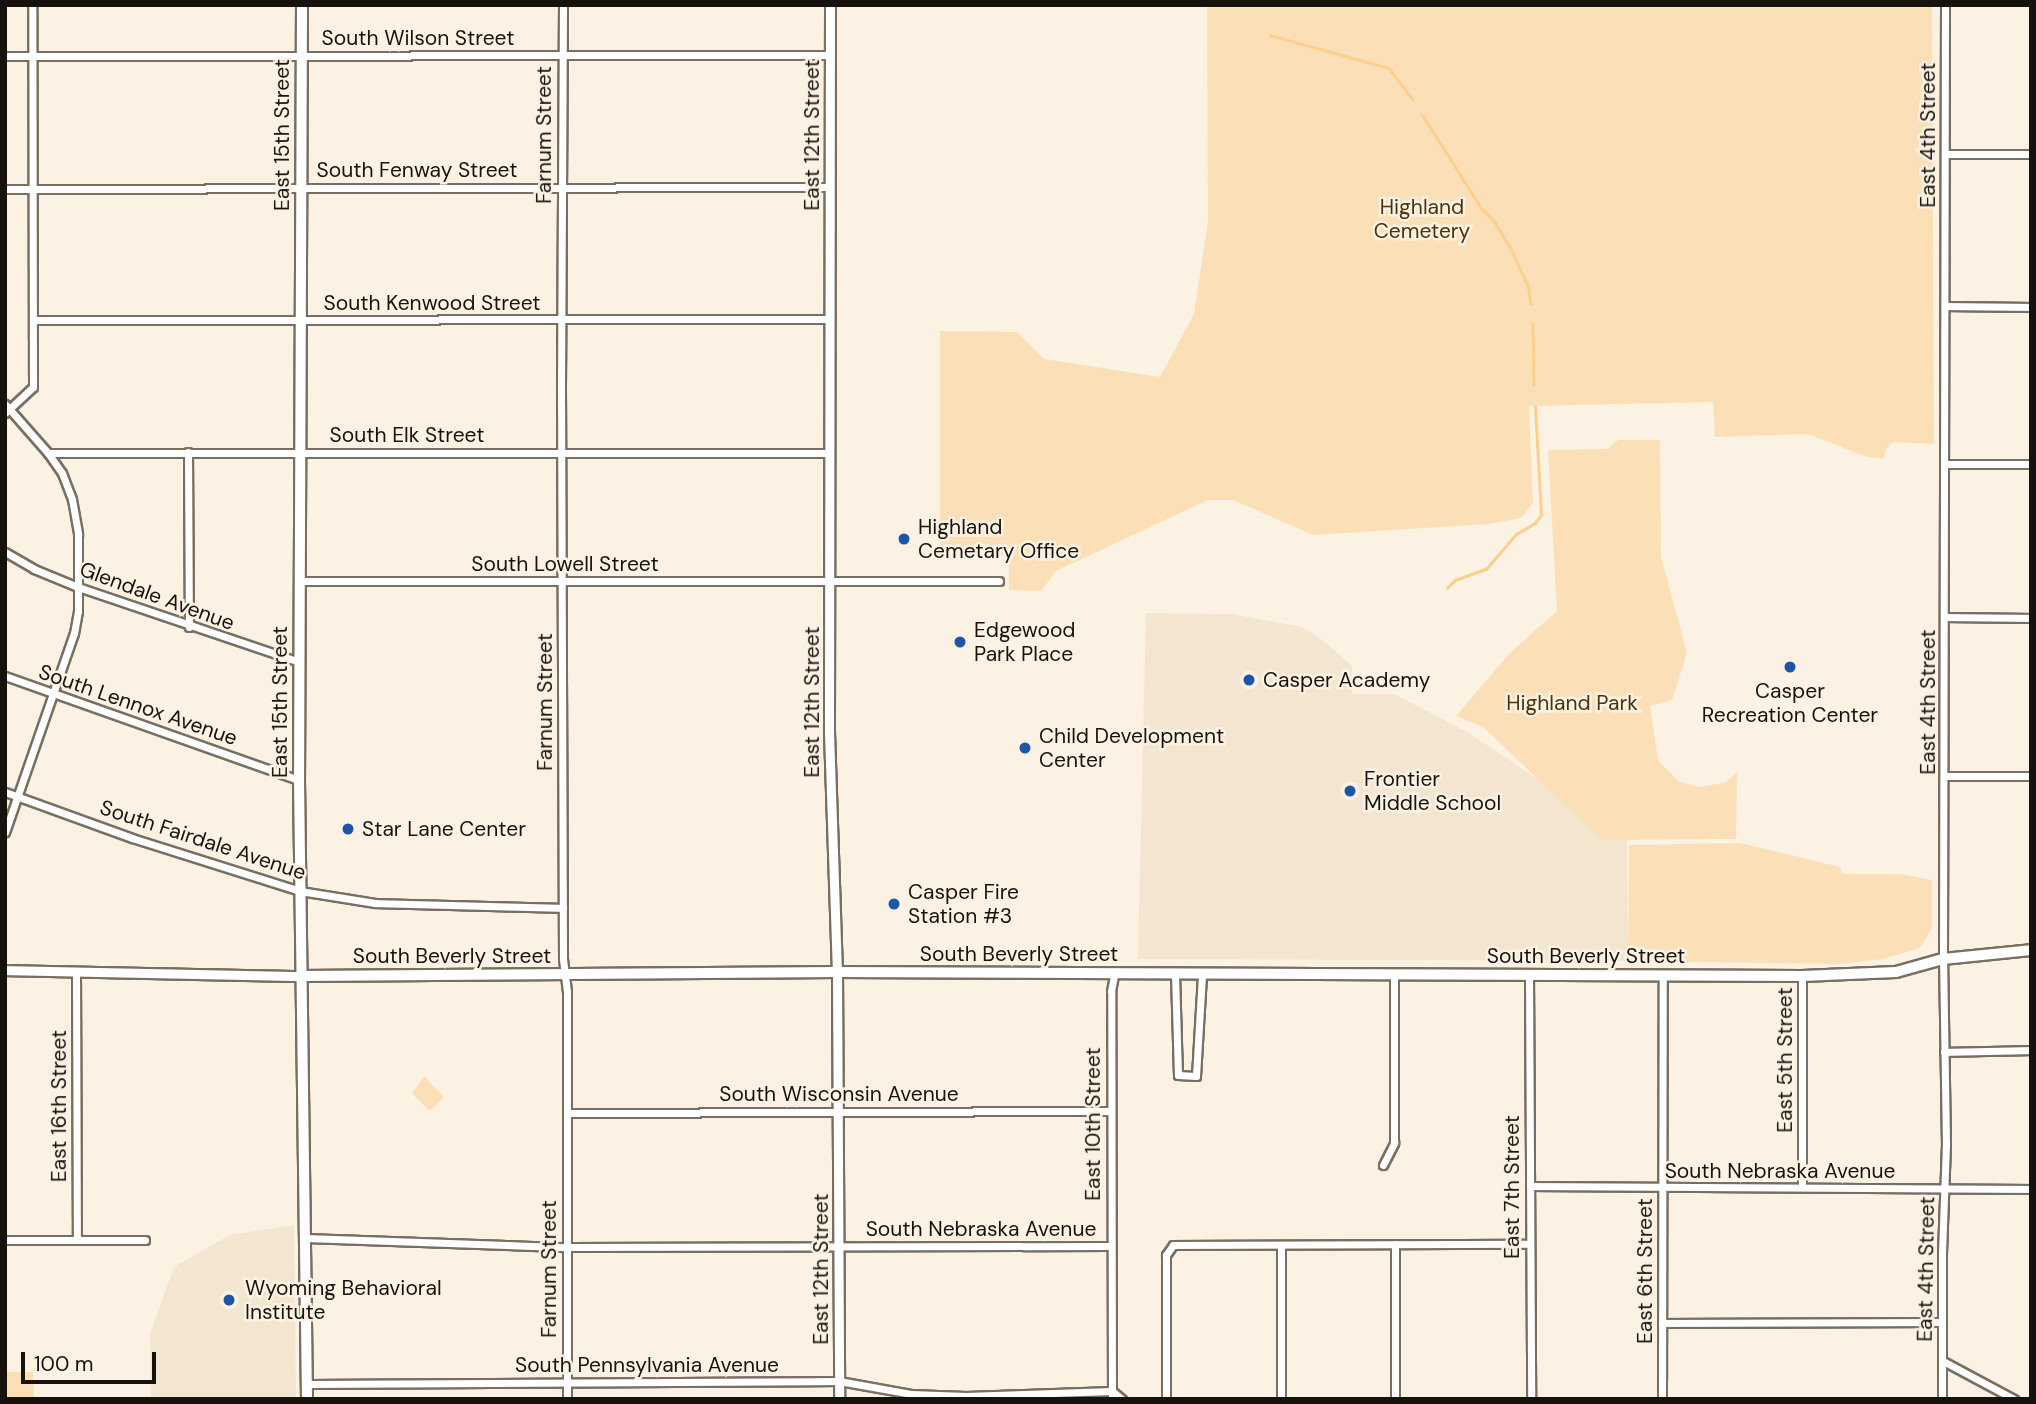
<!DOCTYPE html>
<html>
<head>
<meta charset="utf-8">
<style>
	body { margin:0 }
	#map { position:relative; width:2036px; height:1404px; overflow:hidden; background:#fcf2e3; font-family:"DM Sans",sans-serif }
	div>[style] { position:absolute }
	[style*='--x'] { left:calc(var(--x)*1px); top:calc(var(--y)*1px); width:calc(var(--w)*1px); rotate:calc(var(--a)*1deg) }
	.built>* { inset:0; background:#f3e5cf }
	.green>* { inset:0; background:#fbe0b7 }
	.stream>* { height:2.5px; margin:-1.25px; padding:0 1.25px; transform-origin:1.25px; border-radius:1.25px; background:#fbd08c }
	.roads { filter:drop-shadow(2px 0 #786f62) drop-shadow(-2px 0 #786f62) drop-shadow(0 2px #786f62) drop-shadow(0 -2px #786f62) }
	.minor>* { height:7px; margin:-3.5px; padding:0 3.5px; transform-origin:3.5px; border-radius:3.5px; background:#fff }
	.tertiary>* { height:9px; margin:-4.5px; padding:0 4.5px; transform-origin:4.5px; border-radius:4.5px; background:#fff }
	.secondary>* { height:10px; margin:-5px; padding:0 5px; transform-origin:5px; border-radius:5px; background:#fff }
	.dots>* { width:19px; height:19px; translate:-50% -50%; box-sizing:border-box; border:4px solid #fcf2e3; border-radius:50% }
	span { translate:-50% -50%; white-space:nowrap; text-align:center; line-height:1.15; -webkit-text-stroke:5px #fcf2e3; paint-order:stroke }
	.street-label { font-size:21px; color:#16130e }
	.park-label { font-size:21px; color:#49330c }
	.poi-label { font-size:21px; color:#16130e }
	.left { translate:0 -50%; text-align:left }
	.frame { position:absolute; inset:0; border:7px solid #16130e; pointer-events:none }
	.scale { position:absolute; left:21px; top:1352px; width:135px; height:32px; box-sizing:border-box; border:4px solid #16130e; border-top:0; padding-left:9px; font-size:21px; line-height:24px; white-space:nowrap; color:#16130e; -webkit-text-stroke:5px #fcf2e3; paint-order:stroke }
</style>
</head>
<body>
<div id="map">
	<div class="built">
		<i style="clip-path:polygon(1146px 613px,1232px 614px,1302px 627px,1324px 641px,1352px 666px,1352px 694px,1394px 694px,1469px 733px,1627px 839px,1628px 961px,1138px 959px)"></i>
		<i style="clip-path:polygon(294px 1225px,296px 1399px,151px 1399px,150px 1334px,174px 1267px,230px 1235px)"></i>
	</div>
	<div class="green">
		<i style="clip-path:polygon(1207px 5px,1932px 5px,1934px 444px,1893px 442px,1886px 449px,1883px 459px,1867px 457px,1808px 434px,1715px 437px,1713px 402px,1529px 406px,1533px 503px,1521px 518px,1489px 524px,1313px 535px,1233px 500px,1208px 500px,1056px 571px,1041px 591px,1009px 590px,1009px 555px,940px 555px,940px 331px,1017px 332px,1044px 359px,1160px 377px,1194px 314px,1208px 221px)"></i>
		<i style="clip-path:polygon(1618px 440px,1660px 440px,1661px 557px,1687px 653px,1672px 700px,1650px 706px,1658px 760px,1678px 781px,1698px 787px,1724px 783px,1737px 773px,1736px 839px,1602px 840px,1483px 727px,1456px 716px,1509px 654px,1557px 611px,1548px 450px,1607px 449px)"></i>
		<i style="clip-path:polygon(1740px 843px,1840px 867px,1842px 874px,1900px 874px,1932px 880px,1932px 928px,1920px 948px,1883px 959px,1839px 964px,1628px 961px,1629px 845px)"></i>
		<i style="clip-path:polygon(424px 1076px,444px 1097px,430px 1111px,412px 1094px)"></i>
		<i style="clip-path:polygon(5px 1372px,33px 1372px,34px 1399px,5px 1399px)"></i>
	</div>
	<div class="stream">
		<i style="--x:1270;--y:35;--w:123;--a:15.5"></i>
		<i style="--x:1389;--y:68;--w:39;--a:53"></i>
		<i style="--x:1422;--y:114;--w:112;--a:57.7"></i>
		<i style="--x:1482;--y:209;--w:18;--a:45"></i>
		<i style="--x:1495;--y:222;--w:29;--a:59"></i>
		<i style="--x:1510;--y:247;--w:42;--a:64.7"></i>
		<i style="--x:1528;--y:285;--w:19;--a:81"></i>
		<i style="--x:1533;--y:324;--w:61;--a:89.1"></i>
		<i style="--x:1447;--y:588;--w:11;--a:-45"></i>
		<i style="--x:1455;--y:580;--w:33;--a:-20"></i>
		<i style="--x:1486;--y:569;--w:46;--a:-49.4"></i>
		<i style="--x:1516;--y:534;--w:22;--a:-30"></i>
		<i style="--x:1535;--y:523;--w:10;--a:-53"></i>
		<i style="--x:1541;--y:515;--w:108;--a:-93.2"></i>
	</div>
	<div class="roads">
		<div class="minor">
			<i style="--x:563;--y:5;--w:381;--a:90.3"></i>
			<i style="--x:561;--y:386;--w:573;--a:89.8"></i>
			<i style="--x:563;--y:959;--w:33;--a:83"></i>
			<i style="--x:567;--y:992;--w:407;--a:90"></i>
			<i style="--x:5;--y:56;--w:825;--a:-0.07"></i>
			<i style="--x:1946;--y:154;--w:85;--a:0"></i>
			<i style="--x:5;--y:189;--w:825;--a:-0.14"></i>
			<i style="--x:1945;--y:306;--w:86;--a:0.7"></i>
			<i style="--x:33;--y:320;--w:797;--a:-0.07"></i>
			<i style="--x:5;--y:404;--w:65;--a:48.7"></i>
			<i style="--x:48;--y:453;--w:24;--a:55"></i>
			<i style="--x:62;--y:473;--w:28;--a:69"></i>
			<i style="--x:72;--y:499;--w:36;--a:80"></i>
			<i style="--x:78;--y:534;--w:77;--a:90"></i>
			<i style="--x:78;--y:611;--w:22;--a:100"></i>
			<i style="--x:74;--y:633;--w:211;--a:109.1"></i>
			<i style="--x:5;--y:413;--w:38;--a:-43"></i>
			<i style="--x:33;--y:387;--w:382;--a:-90.1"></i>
			<i style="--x:188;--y:452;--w:175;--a:89.7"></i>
			<i style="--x:48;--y:453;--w:782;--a:0"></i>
			<i style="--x:1946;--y:464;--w:85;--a:0"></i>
			<i style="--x:5;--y:552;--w:34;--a:30"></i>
			<i style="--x:34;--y:569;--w:48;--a:22.2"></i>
			<i style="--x:78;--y:587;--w:234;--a:18.7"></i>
			<i style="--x:300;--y:581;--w:699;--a:0"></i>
			<i style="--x:1945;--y:617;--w:86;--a:0.7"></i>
			<i style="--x:5;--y:676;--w:312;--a:19.5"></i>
			<i style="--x:1945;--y:776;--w:86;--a:0"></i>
			<i style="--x:5;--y:792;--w:135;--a:19.9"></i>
			<i style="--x:132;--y:838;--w:176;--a:17.5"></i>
			<i style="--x:300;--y:891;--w:76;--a:9.1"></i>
			<i style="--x:375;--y:903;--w:188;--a:1.5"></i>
			<i style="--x:76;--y:972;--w:268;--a:89.8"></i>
			<i style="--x:1175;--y:974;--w:101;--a:88.3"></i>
			<i style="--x:1178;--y:1075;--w:18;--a:3"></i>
			<i style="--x:1196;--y:1076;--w:102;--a:-86.6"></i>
			<i style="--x:1529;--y:975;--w:424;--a:89.7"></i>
			<i style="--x:1944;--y:1052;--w:87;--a:-1.3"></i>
			<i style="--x:567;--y:1113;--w:544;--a:-0.21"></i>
			<i style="--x:1383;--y:1165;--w:25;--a:-63"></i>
			<i style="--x:1394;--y:1143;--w:168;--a:-90"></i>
			<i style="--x:1530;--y:1186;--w:501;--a:0.34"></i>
			<i style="--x:1802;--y:1186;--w:210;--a:-90"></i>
			<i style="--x:305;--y:1238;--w:262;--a:2"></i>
			<i style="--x:567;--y:1247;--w:543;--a:-0.11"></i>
			<i style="--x:5;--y:1240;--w:140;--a:0"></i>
			<i style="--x:1662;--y:1323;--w:280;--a:-0.2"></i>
			<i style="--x:1943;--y:1361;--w:81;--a:28.2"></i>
			<i style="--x:307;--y:1384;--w:532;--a:-0.32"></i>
			<i style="--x:839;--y:1381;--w:73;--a:10.2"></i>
			<i style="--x:911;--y:1394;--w:55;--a:2.1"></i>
			<i style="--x:966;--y:1396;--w:146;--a:-2"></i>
			<i style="--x:1112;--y:1391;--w:13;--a:39"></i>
			<i style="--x:1112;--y:1399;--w:408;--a:-90.1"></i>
			<i style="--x:1111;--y:991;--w:16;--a:-79"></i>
			<i style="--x:1166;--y:1399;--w:144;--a:-90"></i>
			<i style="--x:1166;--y:1255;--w:12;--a:-55"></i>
			<i style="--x:1173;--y:1245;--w:357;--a:-0.2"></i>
			<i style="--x:1281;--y:1399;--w:152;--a:-90"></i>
			<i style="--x:1395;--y:1399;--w:155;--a:-90"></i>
			<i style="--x:1662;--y:1399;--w:424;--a:-89.9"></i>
			<i style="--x:1942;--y:1399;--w:146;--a:-90"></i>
			<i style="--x:1942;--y:1253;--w:108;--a:-87.9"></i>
			<i style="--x:1946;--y:1145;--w:186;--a:-90.9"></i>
			<i style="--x:1943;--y:959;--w:954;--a:-89.88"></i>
		</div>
		<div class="tertiary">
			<i style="--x:830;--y:5;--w:727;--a:90.08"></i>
			<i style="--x:829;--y:732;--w:240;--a:88.1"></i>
			<i style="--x:837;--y:972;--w:427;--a:89.7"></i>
			<i style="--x:5;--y:970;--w:296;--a:1.2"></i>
		</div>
		<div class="secondary">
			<i style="--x:302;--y:5;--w:775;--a:90.22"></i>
			<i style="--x:299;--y:780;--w:619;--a:89.26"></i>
			<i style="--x:301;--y:976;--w:536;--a:-0.43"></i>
			<i style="--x:837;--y:972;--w:965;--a:0.24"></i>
			<i style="--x:1802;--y:976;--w:94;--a:-2.4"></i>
			<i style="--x:1896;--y:972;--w:49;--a:-15.5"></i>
			<i style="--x:1943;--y:959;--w:88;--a:-5.8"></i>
		</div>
	</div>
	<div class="dots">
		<i style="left:904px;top:539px;background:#1d55a7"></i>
		<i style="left:960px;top:642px;background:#1d55a7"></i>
		<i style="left:1790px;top:667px;background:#1d55a7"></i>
		<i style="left:1249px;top:680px;background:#1d55a7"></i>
		<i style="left:1025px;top:748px;background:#1d55a7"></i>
		<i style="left:1350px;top:791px;background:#1d55a7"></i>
		<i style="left:348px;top:829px;background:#1d55a7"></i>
		<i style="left:894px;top:904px;background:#1d55a7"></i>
		<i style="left:229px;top:1300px;background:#1d55a7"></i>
	</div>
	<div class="street-label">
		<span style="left:418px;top:38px">South Wilson Street</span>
		<span style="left:282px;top:135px;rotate:-90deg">East 15th Street</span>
		<span style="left:544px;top:135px;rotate:-90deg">Farnum Street</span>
		<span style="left:812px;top:135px;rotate:-90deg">East 12th Street</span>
		<span style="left:1928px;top:135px;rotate:-90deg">East 4th Street</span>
		<span style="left:417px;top:170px">South Fenway Street</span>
		<span style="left:432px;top:303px">South Kenwood Street</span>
		<span style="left:407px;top:435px">South Elk Street</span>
		<span style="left:565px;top:564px">South Lowell Street</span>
		<span style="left:157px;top:596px;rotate:20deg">Glendale Avenue</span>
		<span style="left:280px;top:702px;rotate:-90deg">East 15th Street</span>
		<span style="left:545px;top:702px;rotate:-90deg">Farnum Street</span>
		<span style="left:812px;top:702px;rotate:-90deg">East 12th Street</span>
		<span style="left:1928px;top:702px;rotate:-90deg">East 4th Street</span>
		<span style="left:138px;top:705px;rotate:19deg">South Lennox Avenue</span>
		<span style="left:203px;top:840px;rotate:18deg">South Fairdale Avenue</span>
		<span style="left:1019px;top:954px">South Beverly Street</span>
		<span style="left:452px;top:956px">South Beverly Street</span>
		<span style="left:1586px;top:956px">South Beverly Street</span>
		<span style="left:1785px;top:1060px;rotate:-90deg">East 5th Street</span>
		<span style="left:839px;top:1094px">South Wisconsin Avenue</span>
		<span style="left:59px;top:1106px;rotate:-90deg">East 16th Street</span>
		<span style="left:1093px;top:1124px;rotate:-90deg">East 10th Street</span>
		<span style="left:1780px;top:1171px">South Nebraska Avenue</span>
		<span style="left:1512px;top:1187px;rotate:-90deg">East 7th Street</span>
		<span style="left:981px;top:1229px">South Nebraska Avenue</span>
		<span style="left:549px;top:1269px;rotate:-90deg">Farnum Street</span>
		<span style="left:821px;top:1269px;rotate:-90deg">East 12th Street</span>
		<span style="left:1926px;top:1269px;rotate:-89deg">East 4th Street</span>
		<span style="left:1645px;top:1271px;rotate:-90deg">East 6th Street</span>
		<span style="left:647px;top:1365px">South Pennsylvania Avenue</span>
	</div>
	<div class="park-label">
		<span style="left:1422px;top:219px">Highland<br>Cemetery</span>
		<span style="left:1572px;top:703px">Highland Park</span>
	</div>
	<div class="poi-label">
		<span class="left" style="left:918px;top:539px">Highland<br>Cemetary Office</span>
		<span class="left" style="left:974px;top:642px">Edgewood<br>Park Place</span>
		<span class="left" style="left:1263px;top:680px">Casper Academy</span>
		<span style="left:1790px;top:703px">Casper<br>Recreation Center</span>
		<span class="left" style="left:1039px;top:748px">Child Development<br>Center</span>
		<span class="left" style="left:1364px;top:791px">Frontier<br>Middle School</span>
		<span class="left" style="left:362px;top:829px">Star Lane Center</span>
		<span class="left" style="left:908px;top:904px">Casper Fire<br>Station #3</span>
		<span class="left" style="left:245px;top:1300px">Wyoming Behavioral<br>Institute</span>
	</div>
	<div class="frame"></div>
	<div class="scale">100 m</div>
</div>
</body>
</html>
